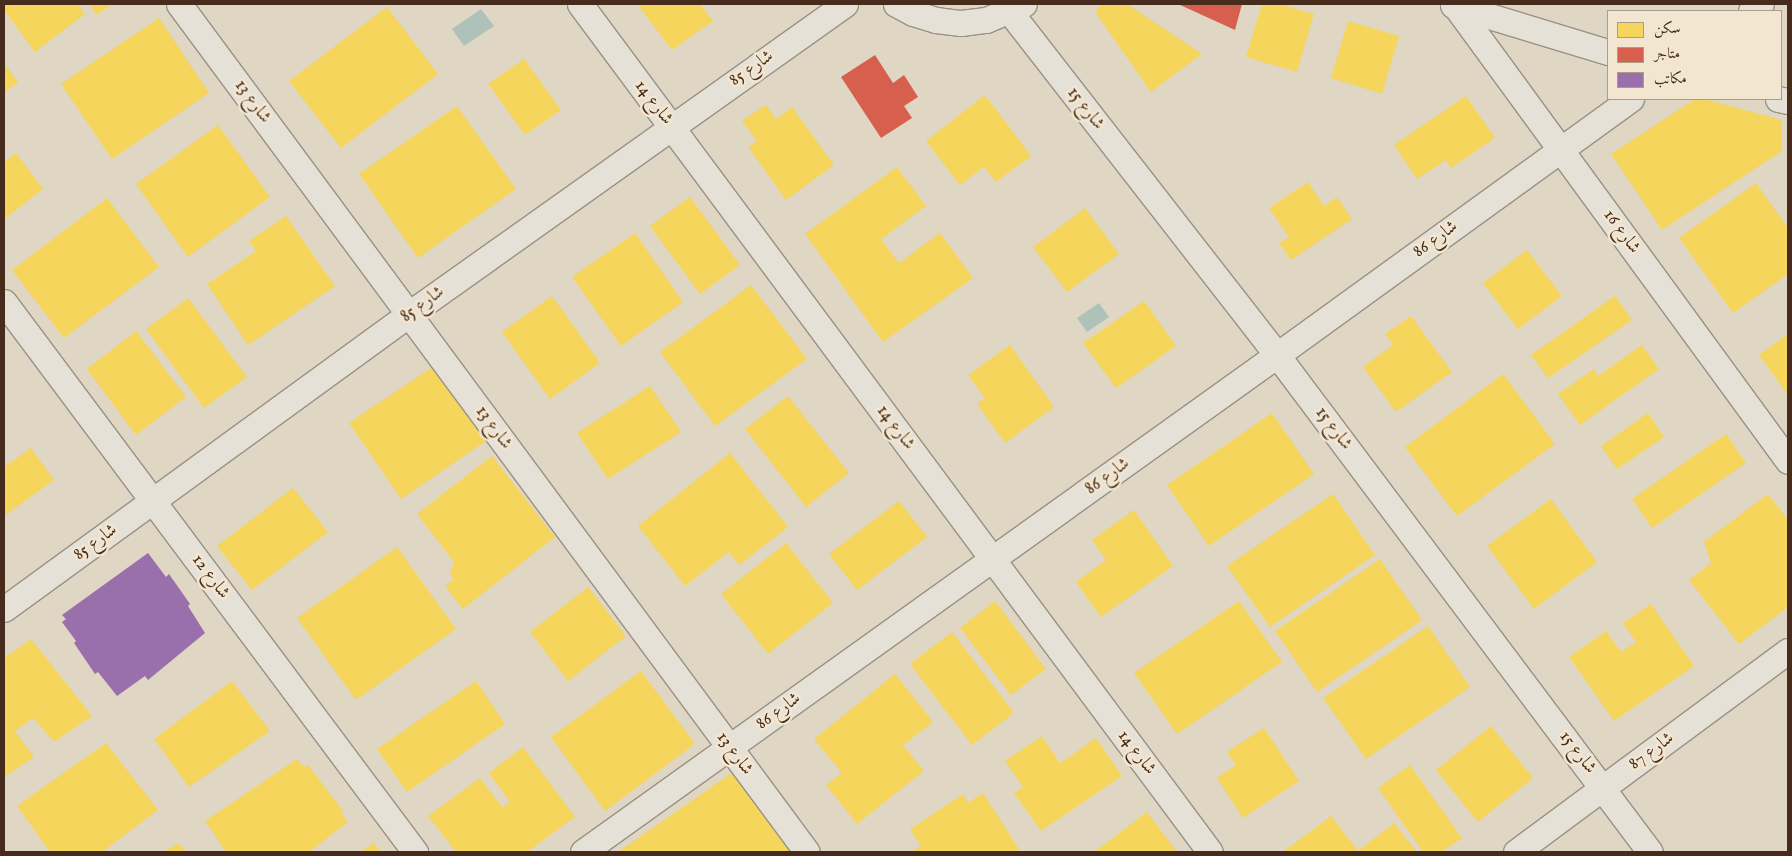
<!DOCTYPE html>
<html>
<head>
<meta charset="utf-8">
<style>
	body { margin:0 }
	#map { position:relative; width:1792px; height:856px; overflow:hidden; background:#dfd6c3; font-family:"IM FELL English",Amiri,serif }
	div>[style] { position:absolute }
	[style*='--x'] { left:calc(var(--x)*1px); top:calc(var(--y)*1px); width:calc(var(--w)*1px); rotate:calc(var(--a)*1deg) }
	.water>* { inset:0; background:#afc2ba }
	.homes>* { inset:0; background:#f6d55c }
	.shops>* { inset:0; background:#d6604d }
	.offices>* { inset:0; background:#9970ab }
	.roads { filter:drop-shadow(1px 0 #9a9185) drop-shadow(-1px 0 #9a9185) drop-shadow(0 1px #9a9185) drop-shadow(0 -1px #9a9185) }
	.minor>* { height:25px; margin:-12.5px; padding:0 12.5px; transform-origin:12.5px; border-radius:12.5px; background:#e6e1d7 }
	span { translate:-50% -50%; white-space:nowrap; text-align:center; line-height:1.15; -webkit-text-stroke:5px #f2e6d0; paint-order:stroke }
	.street-label { font-size:18px; color:#472b1d }
	.frame { position:absolute; inset:0; border:5px solid #472b1d; pointer-events:none }
	.legend { position:absolute; left:1607px; top:10px; width:175px; height:90px; box-sizing:border-box; background:#f2e6d0; border:1px solid #ae9b88; margin:0; padding:6px 9px; list-style:none; font-size:15px; color:#472b1d }
	.legend li { display:flex; align-items:center; gap:10px; height:25px }
	.legend b { width:25px; border:1px solid #ae9b88 }
</style>
</head>
<body>
<div id="map">
	<div class="water">
		<i style="clip-path:polygon(481px 9px,494px 26px,464px 46px,452px 29px)"></i>
		<i style="clip-path:polygon(1099px 303px,1109px 317px,1087px 332px,1077px 318px)"></i>
	</div>
	<div class="homes">
		<i style="clip-path:polygon(4px 4px,78px 4px,85px 14px,35px 52px,4px 10px)"></i>
		<i style="clip-path:polygon(89px 4px,112px 4px,97px 15px)"></i>
		<i style="clip-path:polygon(637px 4px,700px 4px,713px 21px,672px 50px)"></i>
		<i style="clip-path:polygon(1102px 4px,1127px 4px,1202px 54px,1151px 92px,1095px 12px)"></i>
		<i style="clip-path:polygon(1262px 4px,1279px 4px,1314px 14px,1297px 72px,1246px 57px)"></i>
		<i style="clip-path:polygon(387px 7px,438px 74px,341px 148px,289px 81px)"></i>
		<i style="clip-path:polygon(159px 18px,209px 93px,112px 159px,61px 84px)"></i>
		<i style="clip-path:polygon(1348px 21px,1399px 36px,1382px 94px,1331px 78px)"></i>
		<i style="clip-path:polygon(524px 59px,561px 110px,525px 135px,488px 84px)"></i>
		<i style="clip-path:polygon(4px 63px,18px 82px,4px 93px)"></i>
		<i style="clip-path:polygon(985px 95px,1031px 156px,996px 182px,984px 167px,960px 185px,926px 141px)"></i>
		<i style="clip-path:polygon(1466px 96px,1495px 138px,1451px 168px,1446px 160px,1417px 179px,1394px 145px)"></i>
		<i style="clip-path:polygon(1695px 99px,1704px 99px,1782px 120px,1782px 151px,1662px 230px,1611px 154px)"></i>
		<i style="clip-path:polygon(766px 105px,776px 119px,792px 107px,834px 165px,786px 200px,748px 147px,757px 141px,742px 121px)"></i>
		<i style="clip-path:polygon(457px 106px,516px 189px,418px 258px,359px 174px)"></i>
		<i style="clip-path:polygon(218px 125px,270px 197px,188px 257px,136px 184px)"></i>
		<i style="clip-path:polygon(16px 153px,43px 189px,4px 219px,4px 162px)"></i>
		<i style="clip-path:polygon(897px 167px,926px 206px,881px 239px,899px 263px,940px 233px,973px 278px,883px 342px,805px 234px)"></i>
		<i style="clip-path:polygon(1308px 182px,1324px 206px,1337px 197px,1352px 219px,1291px 260px,1279px 243px,1289px 237px,1269px 208px)"></i>
		<i style="clip-path:polygon(1756px 183px,1788px 228px,1788px 274px,1733px 313px,1679px 238px)"></i>
		<i style="clip-path:polygon(690px 197px,740px 265px,700px 294px,650px 226px)"></i>
		<i style="clip-path:polygon(107px 198px,159px 267px,64px 338px,12px 270px)"></i>
		<i style="clip-path:polygon(1085px 208px,1119px 254px,1067px 292px,1033px 247px)"></i>
		<i style="clip-path:polygon(286px 216px,335px 286px,248px 345px,207px 284px,256px 251px,249px 241px)"></i>
		<i style="clip-path:polygon(635px 233px,683px 302px,621px 346px,572px 277px)"></i>
		<i style="clip-path:polygon(1527px 250px,1562px 296px,1518px 329px,1483px 283px)"></i>
		<i style="clip-path:polygon(751px 285px,807px 359px,715px 426px,660px 352px)"></i>
		<i style="clip-path:polygon(552px 296px,600px 363px,550px 399px,502px 332px)"></i>
		<i style="clip-path:polygon(1615px 296px,1632px 320px,1548px 378px,1531px 355px)"></i>
		<i style="clip-path:polygon(188px 298px,247px 377px,204px 408px,146px 329px)"></i>
		<i style="clip-path:polygon(1144px 301px,1176px 346px,1116px 388px,1083px 343px)"></i>
		<i style="clip-path:polygon(1411px 316px,1452px 372px,1396px 412px,1363px 367px,1393px 345px,1385px 334px)"></i>
		<i style="clip-path:polygon(136px 331px,186px 397px,136px 435px,87px 369px)"></i>
		<i style="clip-path:polygon(1788px 334px,1788px 395px,1759px 355px)"></i>
		<i style="clip-path:polygon(1010px 345px,1054px 407px,1005px 443px,977px 404px,985px 398px,968px 375px)"></i>
		<i style="clip-path:polygon(1642px 345px,1659px 369px,1580px 425px,1558px 394px,1594px 369px,1598px 376px)"></i>
		<i style="clip-path:polygon(437px 364px,489px 439px,401px 499px,349px 423px)"></i>
		<i style="clip-path:polygon(1503px 374px,1555px 444px,1457px 516px,1405px 447px)"></i>
		<i style="clip-path:polygon(650px 386px,681px 432px,608px 479px,577px 433px)"></i>
		<i style="clip-path:polygon(788px 396px,849px 473px,806px 507px,745px 429px)"></i>
		<i style="clip-path:polygon(1272px 413px,1314px 474px,1209px 546px,1167px 485px)"></i>
		<i style="clip-path:polygon(1648px 413px,1664px 437px,1617px 469px,1601px 446px)"></i>
		<i style="clip-path:polygon(1726px 434px,1746px 463px,1652px 528px,1632px 499px)"></i>
		<i style="clip-path:polygon(31px 448px,54px 480px,4px 516px,4px 467px)"></i>
		<i style="clip-path:polygon(730px 453px,788px 527px,739px 565px,729px 552px,685px 586px,638px 526px)"></i>
		<i style="clip-path:polygon(492px 456px,555px 537px,463px 609px,445px 586px,454px 579px,450px 574px,454px 562px,417px 514px)"></i>
		<i style="clip-path:polygon(293px 488px,328px 532px,252px 590px,217px 546px)"></i>
		<i style="clip-path:polygon(1333px 494px,1375px 555px,1270px 627px,1227px 566px)"></i>
		<i style="clip-path:polygon(1768px 494px,1788px 520px,1788px 607px,1739px 644px,1689px 580px,1711px 563px,1704px 542px)"></i>
		<i style="clip-path:polygon(1551px 499px,1597px 562px,1534px 609px,1487px 546px)"></i>
		<i style="clip-path:polygon(899px 501px,927px 537px,857px 590px,829px 554px)"></i>
		<i style="clip-path:polygon(1134px 510px,1173px 566px,1101px 617px,1076px 582px,1106px 560px,1092px 540px)"></i>
		<i style="clip-path:polygon(786px 543px,833px 603px,768px 654px,721px 594px)"></i>
		<i style="clip-path:polygon(397px 547px,456px 629px,356px 700px,297px 618px)"></i>
		<i style="clip-path:polygon(1380px 559px,1422px 620px,1317px 692px,1275px 631px)"></i>
		<i style="clip-path:polygon(588px 587px,626px 636px,568px 681px,530px 632px)"></i>
		<i style="clip-path:polygon(995px 601px,1046px 669px,1011px 695px,960px 628px)"></i>
		<i style="clip-path:polygon(1239px 601px,1282px 662px,1177px 734px,1134px 673px)"></i>
		<i style="clip-path:polygon(1651px 604px,1694px 666px,1614px 721px,1569px 657px,1606px 631px,1621px 652px,1636px 642px,1623px 623px)"></i>
		<i style="clip-path:polygon(1428px 626px,1470px 687px,1366px 759px,1323px 698px)"></i>
		<i style="clip-path:polygon(952px 632px,1014px 713px,972px 745px,910px 664px)"></i>
		<i style="clip-path:polygon(31px 639px,92px 716px,54px 742px,33px 718px,15px 731px,34px 757px,4px 777px,4px 658px)"></i>
		<i style="clip-path:polygon(641px 671px,695px 744px,605px 811px,551px 737px)"></i>
		<i style="clip-path:polygon(895px 674px,933px 722px,903px 745px,924px 771px,857px 824px,826px 785px,842px 773px,814px 739px)"></i>
		<i style="clip-path:polygon(232px 681px,270px 731px,189px 787px,154px 739px)"></i>
		<i style="clip-path:polygon(476px 681px,505px 724px,407px 792px,377px 749px)"></i>
		<i style="clip-path:polygon(1491px 726px,1533px 778px,1478px 822px,1436px 770px)"></i>
		<i style="clip-path:polygon(1264px 728px,1299px 781px,1243px 818px,1217px 778px,1236px 765px,1227px 752px)"></i>
		<i style="clip-path:polygon(1042px 736px,1060px 763px,1096px 738px,1122px 776px,1041px 831px,1014px 793px,1023px 787px,1005px 761px)"></i>
		<i style="clip-path:polygon(106px 743px,158px 810px,102px 852px,50px 852px,17px 806px)"></i>
		<i style="clip-path:polygon(523px 747px,575px 817px,527px 852px,456px 852px,428px 816px,480px 778px,502px 807px,510px 802px,489px 773px)"></i>
		<i style="clip-path:polygon(297px 759px,304px 767px,308px 765px,344px 812px,341px 814px,348px 822px,309px 852px,226px 852px,205px 821px)"></i>
		<i style="clip-path:polygon(1410px 765px,1462px 838px,1442px 852px,1423px 852px,1378px 788px)"></i>
		<i style="clip-path:polygon(733px 772px,790px 852px,618px 852px)"></i>
		<i style="clip-path:polygon(983px 793px,1019px 849px,1014px 852px,911px 852px,921px 846px,910px 829px,963px 794px,968px 803px)"></i>
		<i style="clip-path:polygon(1147px 812px,1177px 852px,1094px 852px)"></i>
		<i style="clip-path:polygon(1331px 816px,1358px 851px,1394px 823px,1417px 852px,1283px 852px)"></i>
		<i style="clip-path:polygon(178px 843px,186px 852px,164px 852px)"></i>
		<i style="clip-path:polygon(374px 843px,380px 852px,361px 852px)"></i>
	</div>
	<div class="shops">
		<i style="clip-path:polygon(1178px 4px,1242px 4px,1235px 30px)"></i>
		<i style="clip-path:polygon(875px 55px,893px 83px,904px 75px,918px 97px,904px 106px,912px 118px,881px 138px,841px 77px)"></i>
	</div>
	<div class="offices">
		<i style="clip-path:polygon(148px 553px,166px 577px,169px 574px,190px 604px,188px 606px,205px 633px,148px 680px,145px 676px,117px 696px,98px 672px,95px 674px,74px 643px,76px 641px,62px 622px,66px 619px,62px 615px)"></i>
	</div>
	<div class="roads">
		<div class="minor">
			<i style="--x:179;--y:4;--w:1055;--a:53.48"></i>
			<i style="--x:580;--y:4;--w:1056;--a:53.39"></i>
			<i style="--x:896;--y:4;--w:19;--a:28"></i>
			<i style="--x:913;--y:13;--w:24;--a:17"></i>
			<i style="--x:936;--y:20;--w:25;--a:7"></i>
			<i style="--x:961;--y:23;--w:25;--a:-7"></i>
			<i style="--x:986;--y:20;--w:41;--a:-22.8"></i>
			<i style="--x:1454;--y:4;--w:566;--a:53.84"></i>
			<i style="--x:1453;--y:5;--w:162;--a:16.9"></i>
			<i style="--x:1751;--y:11;--w:12;--a:-35"></i>
			<i style="--x:1010;--y:12;--w:435;--a:52.1"></i>
			<i style="--x:1277;--y:355;--w:621;--a:53.11"></i>
			<i style="--x:1778;--y:99;--w:10;--a:11"></i>
			<i style="--x:4;--y:302;--w:687;--a:53.23"></i>
			<i style="--x:4;--y:609;--w:501;--a:-36.07"></i>
			<i style="--x:409;--y:314;--w:535;--a:-35.41"></i>
			<i style="--x:583;--y:852;--w:854;--a:-35.61"></i>
			<i style="--x:1277;--y:355;--w:437;--a:-35.9"></i>
			<i style="--x:1516;--y:852;--w:338;--a:-36.5"></i>
		</div>
	</div>
	<div class="street-label">
		<span style="left:752px;top:69px;rotate:-35deg">شارع 85</span>
		<span style="left:252px;top:102px;rotate:54deg">شارع 13</span>
		<span style="left:653px;top:103px;rotate:53deg">شارع 14</span>
		<span style="left:1085px;top:109px;rotate:52deg">شارع 15</span>
		<span style="left:1621px;top:232px;rotate:54deg">شارع 16</span>
		<span style="left:1436px;top:240px;rotate:-36deg">شارع 86</span>
		<span style="left:423px;top:305px;rotate:-36deg">شارع 85</span>
		<span style="left:493px;top:428px;rotate:54deg">شارع 13</span>
		<span style="left:895px;top:428px;rotate:53deg">شارع 14</span>
		<span style="left:1333px;top:429px;rotate:53deg">شارع 15</span>
		<span style="left:1108px;top:477px;rotate:-36deg">شارع 86</span>
		<span style="left:96px;top:543px;rotate:-36deg">شارع 85</span>
		<span style="left:210px;top:577px;rotate:53deg">شارع 12</span>
		<span style="left:779px;top:712px;rotate:-36deg">شارع 86</span>
		<span style="left:1652px;top:752px;rotate:-36deg">شارع 87</span>
		<span style="left:1136px;top:753px;rotate:53deg">شارع 14</span>
		<span style="left:1577px;top:753px;rotate:53deg">شارع 15</span>
		<span style="left:734px;top:754px;rotate:54deg">شارع 13</span>
	</div>
	<div class="frame"></div>
	<ul class="legend">
	<li><b style="height:14px;background:#f6d55c"></b>سكن</li>
	<li><b style="height:14px;background:#d6604d"></b>متاجر</li>
	<li><b style="height:14px;background:#9970ab"></b>مكاتب</li>
	</ul>
</div>
</body>
</html>
